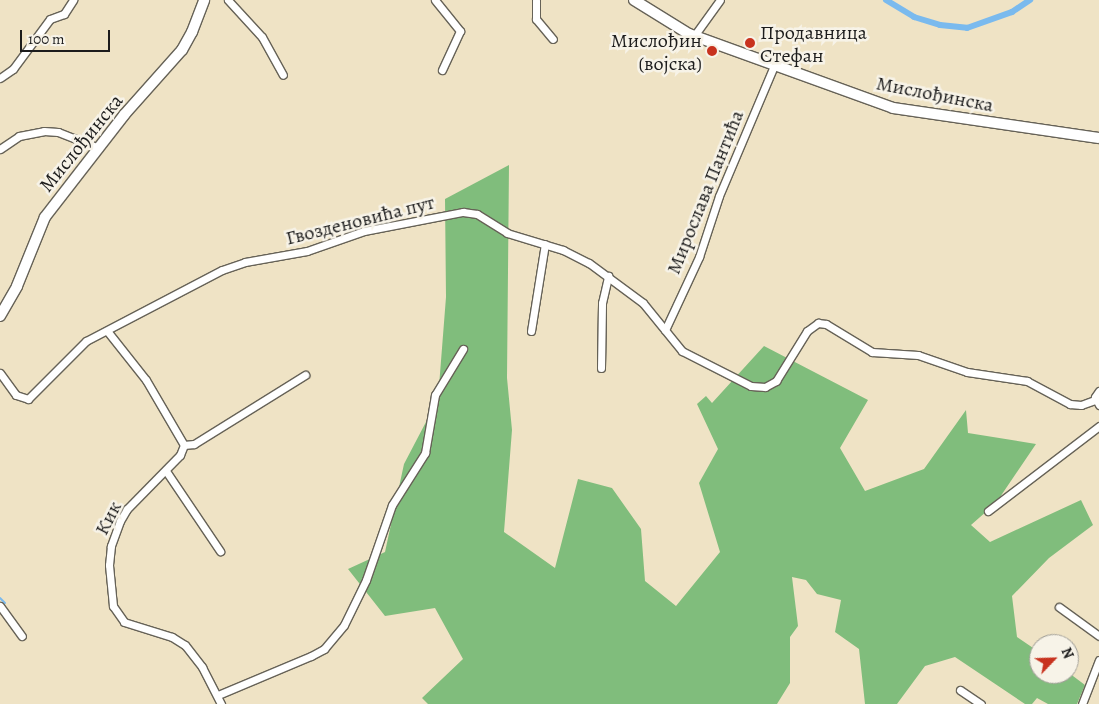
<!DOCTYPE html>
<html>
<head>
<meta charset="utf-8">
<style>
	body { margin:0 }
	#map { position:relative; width:1099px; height:704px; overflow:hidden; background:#efe3c5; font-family:Alegreya,serif }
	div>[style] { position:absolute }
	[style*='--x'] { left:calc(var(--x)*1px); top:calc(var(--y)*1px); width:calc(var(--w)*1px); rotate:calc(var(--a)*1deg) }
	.forest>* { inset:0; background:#80bd7c }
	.stream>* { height:2px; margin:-1px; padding:0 1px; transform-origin:1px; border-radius:1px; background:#7abaee }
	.canal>* { height:6px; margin:-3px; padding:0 3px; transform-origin:3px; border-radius:3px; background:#7abaee }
	.roads { filter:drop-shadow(1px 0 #666257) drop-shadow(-1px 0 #666257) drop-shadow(0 1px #666257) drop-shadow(0 -1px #666257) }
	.street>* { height:7px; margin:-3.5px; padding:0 3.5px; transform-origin:3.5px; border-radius:3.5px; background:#fff }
	.secondary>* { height:10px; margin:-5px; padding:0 5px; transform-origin:5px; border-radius:5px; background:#fff }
	.dots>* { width:14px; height:14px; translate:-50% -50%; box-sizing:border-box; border:2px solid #f7f3e8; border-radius:50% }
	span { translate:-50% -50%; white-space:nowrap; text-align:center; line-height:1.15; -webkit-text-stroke:5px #f7f3e8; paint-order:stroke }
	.poi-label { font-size:20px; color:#1c1c1c }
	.left { translate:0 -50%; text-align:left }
	.right { translate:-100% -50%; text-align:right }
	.street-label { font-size:20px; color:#1c1c1c }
	.north { position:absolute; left:1029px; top:634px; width:50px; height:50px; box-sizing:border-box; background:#f7f3e8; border:1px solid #9f9d96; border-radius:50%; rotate:66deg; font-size:14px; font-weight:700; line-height:20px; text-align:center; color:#1c1c1c }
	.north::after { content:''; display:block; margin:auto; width:18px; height:22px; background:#c8321e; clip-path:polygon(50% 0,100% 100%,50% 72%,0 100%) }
	.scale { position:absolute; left:20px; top:30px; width:90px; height:22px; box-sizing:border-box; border:2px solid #1c1c1c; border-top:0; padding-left:6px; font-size:15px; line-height:18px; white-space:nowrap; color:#1c1c1c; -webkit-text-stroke:4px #f7f3e8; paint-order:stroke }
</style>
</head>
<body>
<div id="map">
	<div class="forest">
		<i style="clip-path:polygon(509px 165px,507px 378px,512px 430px,504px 532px,555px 568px,578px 479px,612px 488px,641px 529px,645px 581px,676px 606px,720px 552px,699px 483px,718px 449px,697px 404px,706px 396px,712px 403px,764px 346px,868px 400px,840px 448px,865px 491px,924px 469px,966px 410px,968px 433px,1036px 444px,996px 503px,971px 525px,990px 542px,1081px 500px,1093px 525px,1049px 558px,1012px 596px,1017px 637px,1039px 652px,1039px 674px,1069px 673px,1085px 685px,1077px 704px,1048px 704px,1037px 698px,1032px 704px,1025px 704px,955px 657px,925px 666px,897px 704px,865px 704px,859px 649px,835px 632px,841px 600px,817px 594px,806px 580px,792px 577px,798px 626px,790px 637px,790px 683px,777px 704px,428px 704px,422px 698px,463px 659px,435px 608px,385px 616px,348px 569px,385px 552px,404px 464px,438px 399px,446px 297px,445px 199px)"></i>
	</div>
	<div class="stream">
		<i style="--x:0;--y:598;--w:7;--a:45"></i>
	</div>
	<div class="canal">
		<i style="--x:886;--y:0;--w:33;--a:31"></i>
		<i style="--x:914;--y:17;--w:27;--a:17"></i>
		<i style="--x:940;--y:25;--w:27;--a:6"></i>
		<i style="--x:967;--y:28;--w:48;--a:-19.6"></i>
		<i style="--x:1012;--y:12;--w:22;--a:-34"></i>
	</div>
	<div class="roads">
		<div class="street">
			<i style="--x:228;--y:0;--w:50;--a:47.4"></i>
			<i style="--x:262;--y:37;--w:43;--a:61.1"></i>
			<i style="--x:435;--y:0;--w:40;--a:51"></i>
			<i style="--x:460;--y:31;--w:43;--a:114.8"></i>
			<i style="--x:536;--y:0;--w:19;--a:90"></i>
			<i style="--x:536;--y:19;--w:26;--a:50"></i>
			<i style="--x:694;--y:36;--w:44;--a:-54.2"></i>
			<i style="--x:0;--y:78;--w:16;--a:-35"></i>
			<i style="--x:13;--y:69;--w:62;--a:-53.5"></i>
			<i style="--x:50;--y:19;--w:15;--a:-20"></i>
			<i style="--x:64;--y:14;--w:17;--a:-57"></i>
			<i style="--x:0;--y:149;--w:23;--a:-34"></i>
			<i style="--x:19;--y:136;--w:25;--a:-11"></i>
			<i style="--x:44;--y:131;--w:14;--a:4"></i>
			<i style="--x:58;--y:132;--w:44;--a:21.3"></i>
			<i style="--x:665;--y:330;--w:81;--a:-65"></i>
			<i style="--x:699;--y:257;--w:64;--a:-71.8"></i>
			<i style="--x:719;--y:196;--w:141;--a:-67.1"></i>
			<i style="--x:531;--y:331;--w:88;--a:-80.9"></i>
			<i style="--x:108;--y:332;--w:61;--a:51.6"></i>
			<i style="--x:146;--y:380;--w:75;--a:59.7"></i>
			<i style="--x:184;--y:445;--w:11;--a:112"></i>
			<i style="--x:180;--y:455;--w:76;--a:134.5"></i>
			<i style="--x:127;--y:509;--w:14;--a:120"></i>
			<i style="--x:120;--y:521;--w:27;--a:110"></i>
			<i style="--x:111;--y:546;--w:19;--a:96"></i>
			<i style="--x:109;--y:565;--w:41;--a:84.4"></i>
			<i style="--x:113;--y:606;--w:19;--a:55"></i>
			<i style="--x:124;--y:622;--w:50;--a:17.4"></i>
			<i style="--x:172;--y:637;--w:15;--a:32"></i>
			<i style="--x:185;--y:645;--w:28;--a:52"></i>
			<i style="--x:202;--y:667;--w:42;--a:62.8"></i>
			<i style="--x:601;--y:368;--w:65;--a:-89.1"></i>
			<i style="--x:602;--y:303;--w:28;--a:-77"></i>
			<i style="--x:0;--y:373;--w:27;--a:54"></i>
			<i style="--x:16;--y:395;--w:13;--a:18"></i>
			<i style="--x:28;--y:399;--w:82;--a:-45"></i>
			<i style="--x:86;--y:341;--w:153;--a:-27.6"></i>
			<i style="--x:222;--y:270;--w:24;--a:-19"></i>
			<i style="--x:245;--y:262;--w:63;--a:-10.1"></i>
			<i style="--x:307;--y:251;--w:60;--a:-19.3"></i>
			<i style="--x:364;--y:231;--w:101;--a:-10.9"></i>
			<i style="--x:463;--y:212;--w:14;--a:8"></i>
			<i style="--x:477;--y:214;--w:36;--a:32"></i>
			<i style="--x:507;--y:233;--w:59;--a:16.9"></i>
			<i style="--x:563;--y:250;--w:29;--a:27"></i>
			<i style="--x:589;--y:263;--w:67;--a:36.5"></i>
			<i style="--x:643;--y:303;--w:62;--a:50.9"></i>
			<i style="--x:682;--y:351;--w:77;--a:26.9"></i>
			<i style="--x:751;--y:386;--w:14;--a:4"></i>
			<i style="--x:765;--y:387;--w:13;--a:-29"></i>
			<i style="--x:776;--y:381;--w:59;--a:-58.2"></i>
			<i style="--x:807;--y:331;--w:14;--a:-36"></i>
			<i style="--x:818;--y:323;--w:8;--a:7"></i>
			<i style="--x:826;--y:324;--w:54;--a:31.3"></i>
			<i style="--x:872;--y:352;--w:46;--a:3.7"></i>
			<i style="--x:918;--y:355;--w:52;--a:19.1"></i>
			<i style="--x:967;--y:372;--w:61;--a:8.5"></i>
			<i style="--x:1027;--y:381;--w:49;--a:28.1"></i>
			<i style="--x:1070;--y:404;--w:11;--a:5"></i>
			<i style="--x:1081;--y:405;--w:15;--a:-20"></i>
			<i style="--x:1099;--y:391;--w:7;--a:124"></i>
			<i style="--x:1095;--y:397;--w:9;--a:63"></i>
			<i style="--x:184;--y:445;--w:10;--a:-6"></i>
			<i style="--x:194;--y:444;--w:131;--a:-31.9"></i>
			<i style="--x:166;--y:471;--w:97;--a:56"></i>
			<i style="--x:988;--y:511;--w:140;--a:-37.4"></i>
			<i style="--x:0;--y:606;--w:37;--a:54"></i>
			<i style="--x:1059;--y:607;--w:49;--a:35.9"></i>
			<i style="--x:960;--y:690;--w:25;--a:34"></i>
			<i style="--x:218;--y:695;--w:101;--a:-22.8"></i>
			<i style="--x:311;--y:656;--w:15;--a:-28"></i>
			<i style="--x:324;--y:649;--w:31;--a:-50"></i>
			<i style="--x:344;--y:625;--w:50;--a:-63.9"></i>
			<i style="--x:366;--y:580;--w:79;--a:-70.9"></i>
			<i style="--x:392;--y:505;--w:62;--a:-57.6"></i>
			<i style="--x:425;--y:453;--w:59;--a:-80.2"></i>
			<i style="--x:435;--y:395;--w:54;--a:-58.7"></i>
			<i style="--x:1082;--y:704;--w:47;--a:-68.9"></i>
		</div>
		<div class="secondary">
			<i style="--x:634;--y:0;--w:65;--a:31.7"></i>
			<i style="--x:689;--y:34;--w:217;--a:19.9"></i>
			<i style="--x:893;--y:108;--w:208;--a:8.3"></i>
			<i style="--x:0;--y:316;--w:34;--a:-60"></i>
			<i style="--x:17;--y:286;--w:74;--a:-67.9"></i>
			<i style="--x:45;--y:217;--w:129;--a:-52.2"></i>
			<i style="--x:124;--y:115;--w:87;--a:-48.3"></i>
			<i style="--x:182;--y:50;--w:21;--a:-61"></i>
			<i style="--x:192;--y:32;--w:34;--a:-69"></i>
		</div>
	</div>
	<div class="dots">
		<i style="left:750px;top:43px;background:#c8321e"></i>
		<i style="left:712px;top:51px;background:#c8321e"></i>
	</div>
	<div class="poi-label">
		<span class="left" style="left:760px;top:44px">Продавница<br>Стефан</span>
		<span class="right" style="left:702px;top:52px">Мислођин<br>(војска)</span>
	</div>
	<div class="street-label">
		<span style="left:935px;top:94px;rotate:11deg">Мислођинска</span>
		<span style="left:81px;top:143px;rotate:-51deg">Мислођинска</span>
		<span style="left:705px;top:192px;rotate:-68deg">Мирослава Пантића</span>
		<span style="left:360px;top:220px;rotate:-14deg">Гвозденовића пут</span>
		<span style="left:108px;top:518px;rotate:-63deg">Кик</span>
	</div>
	<div class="north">N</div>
	<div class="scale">100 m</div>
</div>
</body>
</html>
